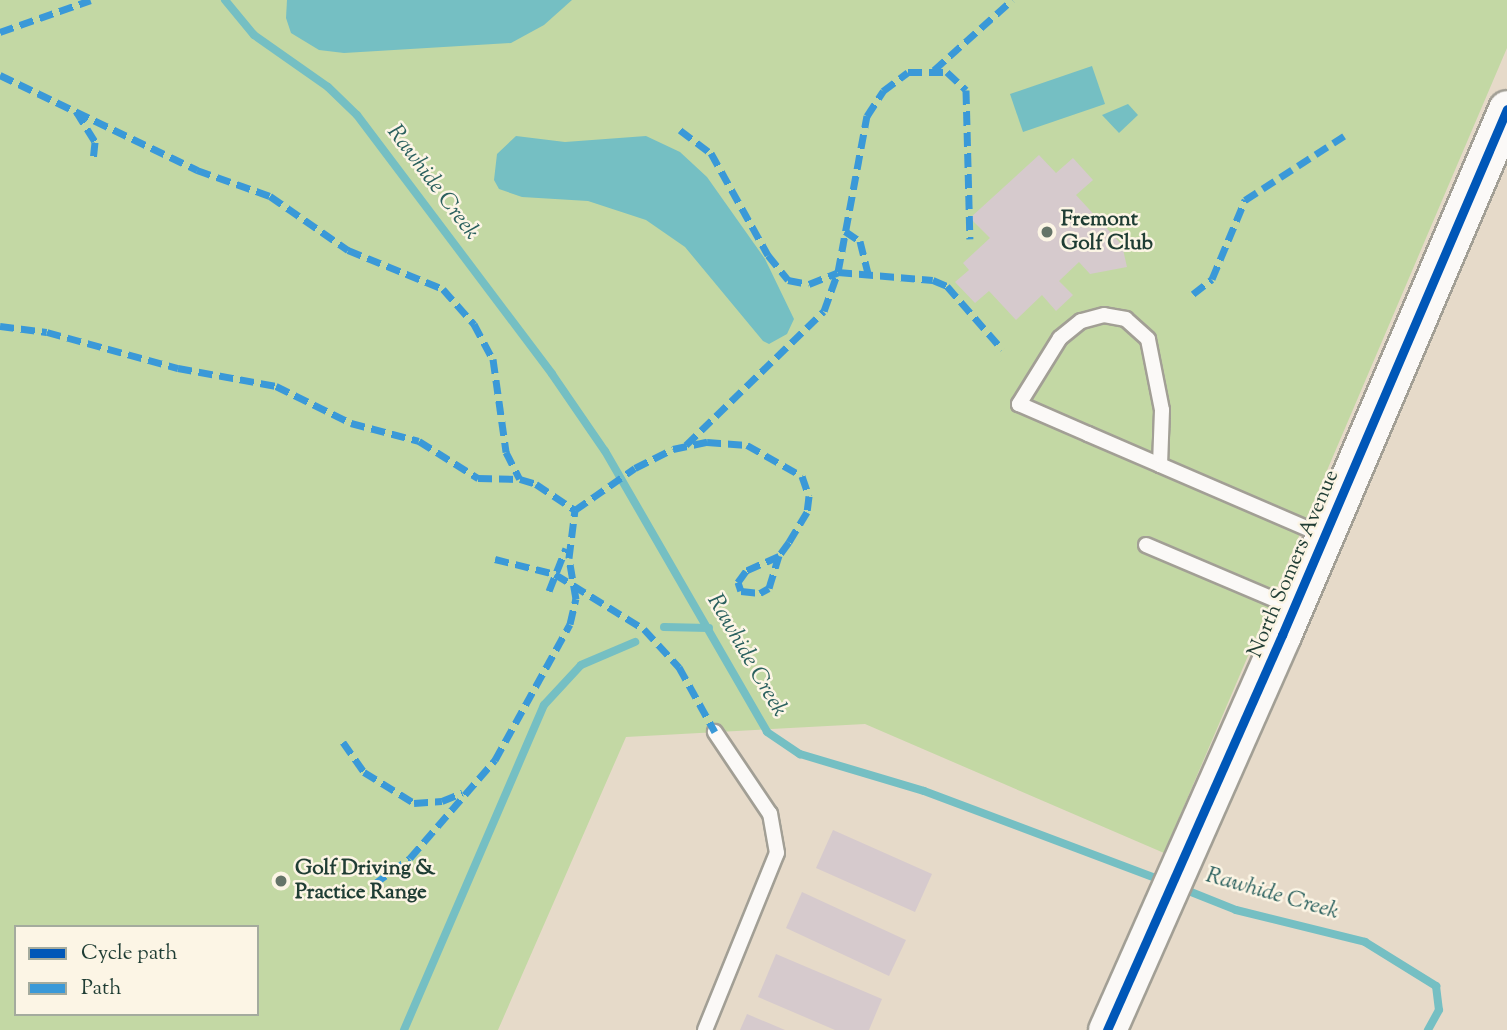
<!DOCTYPE html>
<html>
<head>
<meta charset="utf-8">
<style>
	body { margin:0 }
	#map { position:relative; width:1507px; height:1030px; overflow:hidden; background:#e6dac9; font-family:"Sorts Mill Goudy",serif }
	div>[style] { position:absolute }
	[style*='--x'] { left:calc(var(--x)*1px); top:calc(var(--y)*1px); width:calc(var(--w)*1px); rotate:calc(var(--a)*1deg) }
	.green>* { inset:0; background:#c3d8a4 }
	.water>* { inset:0; background:#75bfc3 }
	.stream>* { height:8px; margin:-4px; padding:0 4px; transform-origin:4px; border-radius:4px; background:#75bfc3 }
	.building>* { inset:0; background:#d6cacd }
	.roads { filter:drop-shadow(2px 0 #a29f95) drop-shadow(-2px 0 #a29f95) drop-shadow(0 2px #a29f95) drop-shadow(0 -2px #a29f95) }
	.service>* { height:14px; margin:-7px; padding:0 7px; transform-origin:7px; border-radius:7px; background:#fbf9f7 }
	.tertiary>* { height:37px; margin:-18.5px; padding:0 18.5px; transform-origin:18.5px; border-radius:18.5px; background:#fbf9f7 }
	.quiet>* { height:7px; margin-top:-3.5px; transform-origin:0; background:repeating-linear-gradient(90deg,#3a99d8 0 14px,transparent 0 21px) }
	.cycleway>* { height:9px; margin:-4.5px; padding:0 4.5px; transform-origin:4.5px; border-radius:4.5px; background:#0057b8 }
	.dots>* { width:19px; height:19px; translate:-50% -50%; box-sizing:border-box; border:4px solid #fcf5e5; border-radius:50% }
	span { translate:-50% -50%; white-space:nowrap; text-align:center; line-height:1.15; -webkit-text-stroke:5px #fcf5e5; paint-order:stroke }
	.poi-label { font-size:21px; color:#1f3d34; font-weight:700 }
	.left { translate:0 -50%; text-align:left }
	.street-label { font-size:21px; color:#1f3d34 }
	.water-label { font-size:23px; color:#2a605e; font-style:italic }
	.legend { position:absolute; left:14px; top:925px; width:245px; height:91px; box-sizing:border-box; background:#fcf5e5; border:2px solid #a4ab9e; margin:0; padding:9px 12px; list-style:none; font-size:21px; color:#1f3d34 }
	.legend li { display:flex; align-items:center; gap:14px; height:35px }
	.legend b { width:35px; border:2px solid #a4ab9e }
</style>
</head>
<body>
<div id="map">
	<div class="green">
		<i style="clip-path:polygon(evenodd,0 0,1507px 0,1507px 48px,1164px 853px,865px 724px,626px 737px,498px 1030px,0 1030px,0 0,16px 927px,257px 927px,257px 1014px,16px 1014px,16px 927px)"></i>
	</div>
	<div class="water">
		<i style="clip-path:polygon(287px 0,572px 0,544px 25px,511px 43px,344px 53px,319px 50px,291px 33px,286px 18px)"></i>
		<i style="clip-path:polygon(1092px 66px,1105px 104px,1023px 132px,1010px 94px)"></i>
		<i style="clip-path:polygon(1128px 104px,1138px 115px,1119px 133px,1102px 115px)"></i>
		<i style="clip-path:polygon(516px 136px,565px 142px,646px 136px,680px 152px,707px 177px,765px 259px,794px 319px,787px 334px,769px 344px,763px 341px,685px 247px,646px 220px,588px 201px,522px 197px,499px 189px,494px 180px,497px 154px)"></i>
	</div>
	<div class="stream">
		<i style="--x:225;--y:0;--w:45;--a:50.4"></i>
		<i style="--x:254;--y:35;--w:90;--a:35.1"></i>
		<i style="--x:328;--y:87;--w:40;--a:44"></i>
		<i style="--x:357;--y:115;--w:324;--a:53"></i>
		<i style="--x:552;--y:374;--w:93;--a:55.5"></i>
		<i style="--x:605;--y:451;--w:324;--a:60"></i>
		<i style="--x:767;--y:732;--w:40;--a:34"></i>
		<i style="--x:800;--y:754;--w:129;--a:16.6"></i>
		<i style="--x:924;--y:791;--w:255;--a:20.6"></i>
		<i style="--x:664;--y:627;--w:45;--a:1.3"></i>
		<i style="--x:1181;--y:888;--w:59;--a:21.8"></i>
		<i style="--x:1236;--y:910;--w:133;--a:13.9"></i>
		<i style="--x:1365;--y:942;--w:84;--a:31.8"></i>
		<i style="--x:1436;--y:986;--w:24;--a:83"></i>
		<i style="--x:1439;--y:1010;--w:23;--a:119"></i>
		<i style="--x:404;--y:1030;--w:354;--a:-66.7"></i>
		<i style="--x:544;--y:705;--w:54;--a:-47.2"></i>
		<i style="--x:581;--y:665;--w:59;--a:-23.1"></i>
	</div>
	<div class="building">
		<i style="clip-path:polygon(1039px 155px,1056px 173px,1073px 158px,1093px 180px,1076px 195px,1122px 245px,1127px 267px,1090px 274px,1079px 262px,1059px 281px,1073px 295px,1056px 311px,1042px 295px,1016px 320px,989px 291px,975px 303px,955px 282px,969px 270px,963px 263px,990px 238px,970px 218px)"></i>
		<i style="clip-path:polygon(833px 830px,932px 874px,915px 912px,816px 868px)"></i>
		<i style="clip-path:polygon(802px 892px,906px 940px,889px 976px,786px 928px)"></i>
		<i style="clip-path:polygon(776px 954px,882px 999px,869px 1030px,835px 1030px,758px 997px)"></i>
		<i style="clip-path:polygon(747px 1014px,785px 1030px,740px 1030px)"></i>
	</div>
	<div class="roads">
		<div class="service">
			<i style="--x:1160;--y:465;--w:55;--a:-87.9"></i>
			<i style="--x:1162;--y:410;--w:72;--a:-101.2"></i>
			<i style="--x:1148;--y:339;--w:30;--a:-138"></i>
			<i style="--x:1126;--y:319;--w:22;--a:-170"></i>
			<i style="--x:1104;--y:315;--w:24;--a:165"></i>
			<i style="--x:1081;--y:321;--w:27;--a:141"></i>
			<i style="--x:1060;--y:338;--w:78;--a:121.8"></i>
			<i style="--x:1019;--y:404;--w:75;--a:23.5"></i>
			<i style="--x:1088;--y:434;--w:78;--a:23.3"></i>
			<i style="--x:1160;--y:465;--w:180;--a:23.3"></i>
			<i style="--x:1146;--y:545;--w:159;--a:23"></i>
			<i style="--x:705;--y:1030;--w:191;--a:-67.9"></i>
			<i style="--x:777;--y:853;--w:40;--a:-100"></i>
			<i style="--x:770;--y:814;--w:99;--a:-123.9"></i>
		</div>
		<div class="tertiary">
			<i style="--x:1107;--y:1030;--w:432;--a:-66.1"></i>
			<i style="--x:1282;--y:635;--w:572;--a:-66.84"></i>
		</div>
	</div>
	<div class="quiet">
		<i style="--x:0;--y:32;--w:96;--a:-19.4"></i>
		<i style="--x:934;--y:70;--w:105;--a:-41.9"></i>
		<i style="--x:0;--y:75;--w:219;--a:25.7"></i>
		<i style="--x:197;--y:170;--w:77;--a:19.6"></i>
		<i style="--x:270;--y:196;--w:95;--a:34.7"></i>
		<i style="--x:348;--y:250;--w:103;--a:22.3"></i>
		<i style="--x:443;--y:289;--w:47;--a:48.5"></i>
		<i style="--x:474;--y:324;--w:40;--a:62"></i>
		<i style="--x:493;--y:359;--w:94;--a:82"></i>
		<i style="--x:506;--y:452;--w:30;--a:63"></i>
		<i style="--x:76;--y:111;--w:36;--a:58"></i>
		<i style="--x:95;--y:142;--w:20;--a:96"></i>
		<i style="--x:680;--y:130;--w:39;--a:37"></i>
		<i style="--x:711;--y:153;--w:117;--a:60.8"></i>
		<i style="--x:768;--y:255;--w:32;--a:51"></i>
		<i style="--x:788;--y:280;--w:21;--a:11"></i>
		<i style="--x:809;--y:284;--w:31;--a:-22"></i>
		<i style="--x:838;--y:272;--w:95;--a:4.8"></i>
		<i style="--x:933;--y:280;--w:15;--a:23"></i>
		<i style="--x:947;--y:286;--w:84;--a:48.9"></i>
		<i style="--x:845;--y:231;--w:18;--a:34"></i>
		<i style="--x:860;--y:241;--w:34;--a:76"></i>
		<i style="--x:1193;--y:294;--w:24;--a:-38"></i>
		<i style="--x:1212;--y:279;--w:86;--a:-67.3"></i>
		<i style="--x:1245;--y:200;--w:118;--a:-32.9"></i>
		<i style="--x:0;--y:326;--w:47;--a:7.3"></i>
		<i style="--x:47;--y:332;--w:136;--a:15.4"></i>
		<i style="--x:178;--y:368;--w:100;--a:10.4"></i>
		<i style="--x:276;--y:386;--w:84;--a:26.3"></i>
		<i style="--x:351;--y:423;--w:70;--a:14.8"></i>
		<i style="--x:419;--y:441;--w:70;--a:32.1"></i>
		<i style="--x:478;--y:478;--w:42;--a:1.4"></i>
		<i style="--x:520;--y:479;--w:17;--a:17"></i>
		<i style="--x:536;--y:484;--w:47;--a:33.7"></i>
		<i style="--x:686;--y:445;--w:192;--a:-44.2"></i>
		<i style="--x:824;--y:311;--w:41;--a:-70.3"></i>
		<i style="--x:838;--y:272;--w:159;--a:-79.5"></i>
		<i style="--x:867;--y:116;--w:30;--a:-57"></i>
		<i style="--x:883;--y:91;--w:31;--a:-37"></i>
		<i style="--x:908;--y:72;--w:39;--a:0"></i>
		<i style="--x:947;--y:72;--w:26;--a:43"></i>
		<i style="--x:966;--y:90;--w:149;--a:88.5"></i>
		<i style="--x:495;--y:559;--w:62;--a:14"></i>
		<i style="--x:555;--y:574;--w:105;--a:31.7"></i>
		<i style="--x:644;--y:629;--w:52;--a:47.4"></i>
		<i style="--x:679;--y:667;--w:74;--a:61"></i>
		<i style="--x:549;--y:591;--w:46;--a:-68.4"></i>
		<i style="--x:343;--y:742;--w:37;--a:55"></i>
		<i style="--x:364;--y:772;--w:59;--a:31.8"></i>
		<i style="--x:414;--y:803;--w:28;--a:-4"></i>
		<i style="--x:442;--y:801;--w:22;--a:-22"></i>
		<i style="--x:374;--y:884;--w:44;--a:-35.8"></i>
		<i style="--x:410;--y:858;--w:130;--a:-49.1"></i>
		<i style="--x:495;--y:760;--w:155;--a:-61.1"></i>
		<i style="--x:570;--y:624;--w:26;--a:-77"></i>
		<i style="--x:576;--y:599;--w:42;--a:-99.7"></i>
		<i style="--x:569;--y:558;--w:48;--a:-82.9"></i>
		<i style="--x:575;--y:510;--w:73;--a:-35"></i>
		<i style="--x:635;--y:468;--w:42;--a:-26.6"></i>
		<i style="--x:673;--y:449;--w:35;--a:-12"></i>
		<i style="--x:707;--y:442;--w:40;--a:4.3"></i>
		<i style="--x:747;--y:445;--w:63;--a:29.4"></i>
		<i style="--x:802;--y:476;--w:21;--a:71"></i>
		<i style="--x:809;--y:496;--w:16;--a:97"></i>
		<i style="--x:807;--y:512;--w:35;--a:121"></i>
		<i style="--x:789;--y:542;--w:17;--a:126"></i>
		<i style="--x:779;--y:556;--w:36;--a:156"></i>
		<i style="--x:746;--y:571;--w:14;--a:126"></i>
		<i style="--x:738;--y:582;--w:9;--a:72"></i>
		<i style="--x:741;--y:591;--w:19;--a:6"></i>
		<i style="--x:760;--y:593;--w:10;--a:-29"></i>
		<i style="--x:769;--y:588;--w:34;--a:-73"></i>
	</div>
	<div class="cycleway">
		<i style="--x:1107;--y:1030;--w:432;--a:-66.1"></i>
		<i style="--x:1282;--y:635;--w:572;--a:-66.84"></i>
	</div>
	<div class="dots">
		<i style="left:1047px;top:232px;background:#657468"></i>
		<i style="left:281px;top:881px;background:#657468"></i>
	</div>
	<div class="poi-label">
		<span class="left" style="left:1061px;top:232px">Fremont<br>Golf Club</span>
		<span class="left" style="left:295px;top:881px">Golf Driving &amp;<br>Practice Range</span>
	</div>
	<div class="street-label">
		<span style="left:1294px;top:564px;rotate:-67deg">North Somers Avenue</span>
	</div>
	<div class="water-label">
		<span style="left:432px;top:183px;rotate:53deg">Rawhide Creek</span>
		<span style="left:746px;top:656px;rotate:60deg">Rawhide Creek</span>
		<span style="left:1272px;top:895px;rotate:16deg">Rawhide Creek</span>
	</div>
	<ul class="legend">
	<li><b style="height:9px;background:#0057b8"></b>Cycle path</li>
	<li><b style="height:9px;background:#3a99d8"></b>Path</li>
	</ul>
</div>
</body>
</html>
